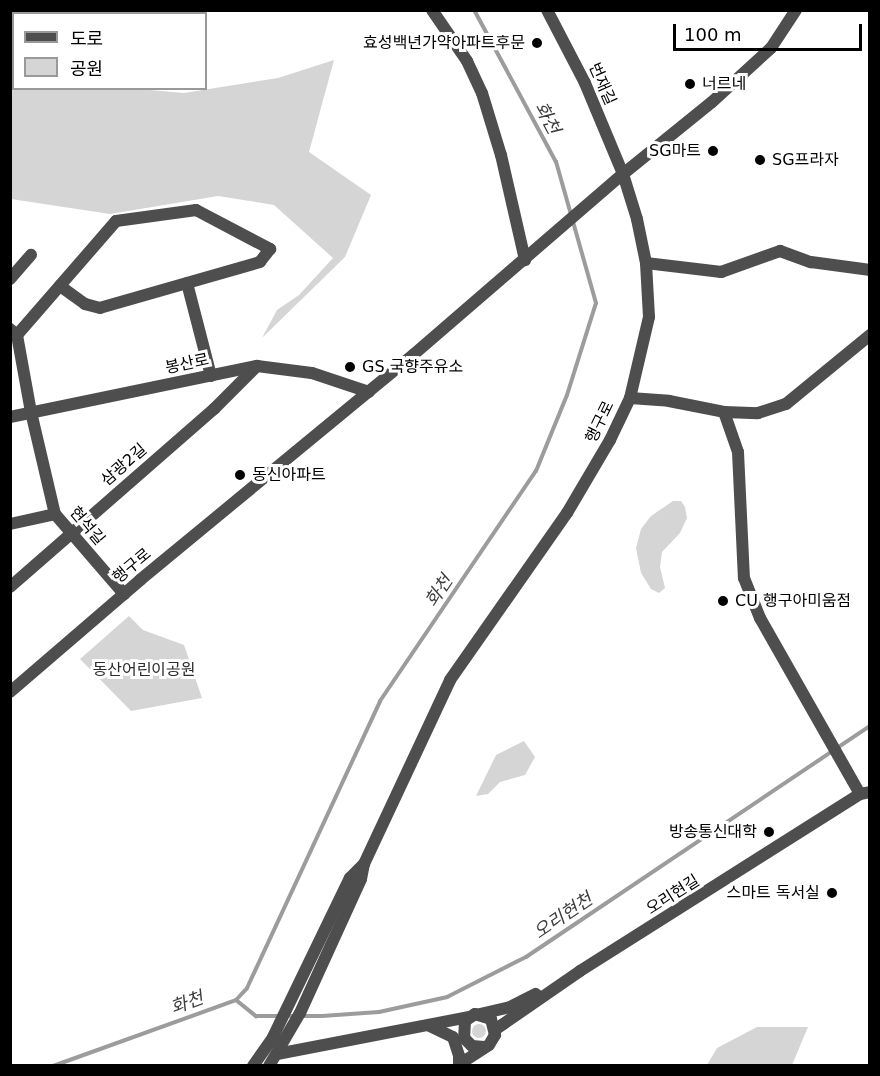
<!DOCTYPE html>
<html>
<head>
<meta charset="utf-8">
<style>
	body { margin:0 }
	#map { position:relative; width:880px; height:1076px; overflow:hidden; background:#fff; font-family:"DejaVu Sans","Noto Sans KR",sans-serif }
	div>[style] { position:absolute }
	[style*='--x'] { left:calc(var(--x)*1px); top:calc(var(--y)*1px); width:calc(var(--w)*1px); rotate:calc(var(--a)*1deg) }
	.green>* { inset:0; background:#d5d5d5 }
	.round { border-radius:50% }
	.stream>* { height:4px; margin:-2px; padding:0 2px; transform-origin:2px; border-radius:2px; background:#9c9c9c }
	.minor>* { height:12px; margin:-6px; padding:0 6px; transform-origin:6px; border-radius:6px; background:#4e4e4e }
	.tertiary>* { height:12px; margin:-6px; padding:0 6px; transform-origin:6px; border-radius:6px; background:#4e4e4e }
	.dots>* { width:16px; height:16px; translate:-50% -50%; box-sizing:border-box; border:3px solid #fff; border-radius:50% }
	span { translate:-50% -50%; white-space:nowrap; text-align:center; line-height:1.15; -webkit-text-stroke:6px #fff; paint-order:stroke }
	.poi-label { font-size:16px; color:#000 }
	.right { translate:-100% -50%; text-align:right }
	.left { translate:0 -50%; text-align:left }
	.street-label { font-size:16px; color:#000 }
	.park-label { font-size:16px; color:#2c2c2c }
	.water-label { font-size:18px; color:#3d3d3d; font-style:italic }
	.frame { position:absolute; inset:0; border:12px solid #000; pointer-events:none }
	.legend { position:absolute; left:12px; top:12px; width:195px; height:78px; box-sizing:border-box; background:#fff; border:2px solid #999; margin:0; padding:8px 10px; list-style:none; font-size:18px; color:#000 }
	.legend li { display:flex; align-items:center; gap:12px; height:30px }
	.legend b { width:30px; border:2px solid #999 }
	.scale { position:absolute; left:673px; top:24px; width:189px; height:27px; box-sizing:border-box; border:3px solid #000; border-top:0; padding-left:8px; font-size:18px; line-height:21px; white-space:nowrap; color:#000; -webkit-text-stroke:4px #fff; paint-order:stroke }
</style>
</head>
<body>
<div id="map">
	<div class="green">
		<i style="clip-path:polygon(11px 10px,20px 11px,21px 13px,14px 14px,14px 88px,127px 88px,184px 93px,278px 78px,334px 60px,309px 152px,371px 195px,345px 257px,262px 338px,277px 310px,299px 295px,333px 258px,274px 205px,218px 196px,110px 214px,11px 199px)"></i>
		<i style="clip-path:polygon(673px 501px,681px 501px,685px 507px,687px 518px,680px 533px,662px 552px,660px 567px,665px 588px,659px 593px,651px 589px,641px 573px,636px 548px,641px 529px,651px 516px)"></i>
		<i style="clip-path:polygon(129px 616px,143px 630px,184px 645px,202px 698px,131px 711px,80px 659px)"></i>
		<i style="clip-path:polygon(524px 741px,535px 757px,525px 775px,500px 782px,488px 794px,476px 796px,496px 755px)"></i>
		<i class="round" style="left:472px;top:1024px;width:14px;height:14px"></i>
		<i style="clip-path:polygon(757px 1027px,808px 1027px,792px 1065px,707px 1065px,717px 1048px)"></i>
	</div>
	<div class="stream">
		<i style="--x:236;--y:1000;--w:26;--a:39"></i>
		<i style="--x:256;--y:1016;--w:66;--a:0"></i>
		<i style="--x:322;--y:1016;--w:57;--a:-4"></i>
		<i style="--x:379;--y:1012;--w:70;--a:-12.4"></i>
		<i style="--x:447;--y:997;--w:89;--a:-26.9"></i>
		<i style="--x:526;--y:957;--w:414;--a:-33.9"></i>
		<i style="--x:53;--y:1066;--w:195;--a:-19.8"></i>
		<i style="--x:236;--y:1000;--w:16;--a:-47"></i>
		<i style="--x:247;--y:988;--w:316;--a:-65.1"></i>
		<i style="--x:380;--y:701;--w:278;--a:-55.9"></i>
		<i style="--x:536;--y:471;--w:82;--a:-67.8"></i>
		<i style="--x:567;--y:395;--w:96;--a:-72.5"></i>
		<i style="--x:596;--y:303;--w:147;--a:-105.8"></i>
		<i style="--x:556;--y:162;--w:173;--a:-118.3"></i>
	</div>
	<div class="minor">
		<i style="--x:432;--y:10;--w:62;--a:55.5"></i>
		<i style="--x:467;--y:61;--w:35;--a:65"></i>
		<i style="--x:482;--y:93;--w:65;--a:73"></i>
		<i style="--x:501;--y:155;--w:108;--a:77.1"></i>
		<i style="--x:646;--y:263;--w:76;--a:6.8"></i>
		<i style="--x:721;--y:272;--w:63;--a:-19.6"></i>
		<i style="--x:780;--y:251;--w:33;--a:20"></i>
		<i style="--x:811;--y:262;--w:60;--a:7.7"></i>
		<i style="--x:10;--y:279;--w:32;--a:-49"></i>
		<i style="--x:187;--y:283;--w:96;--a:75.5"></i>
		<i style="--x:10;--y:329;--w:9;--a:41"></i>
		<i style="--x:17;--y:335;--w:78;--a:79.7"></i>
		<i style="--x:31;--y:412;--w:105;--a:76.8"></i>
		<i style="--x:55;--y:514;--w:106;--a:49.2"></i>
		<i style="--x:17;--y:335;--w:151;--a:-49"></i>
		<i style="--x:116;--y:221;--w:81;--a:-7.8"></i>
		<i style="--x:196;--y:210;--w:84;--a:27.8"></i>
		<i style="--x:270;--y:249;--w:16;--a:128"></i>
		<i style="--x:260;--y:262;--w:166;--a:164"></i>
		<i style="--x:100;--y:308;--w:16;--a:-165"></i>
		<i style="--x:85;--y:304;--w:31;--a:-144"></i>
		<i style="--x:630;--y:398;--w:39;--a:4"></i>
		<i style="--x:669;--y:401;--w:56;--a:11.3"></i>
		<i style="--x:724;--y:412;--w:42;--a:70.7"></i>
		<i style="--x:738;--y:452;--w:126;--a:87.3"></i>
		<i style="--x:744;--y:578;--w:43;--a:68.2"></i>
		<i style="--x:760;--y:618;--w:202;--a:60.4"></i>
		<i style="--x:724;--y:412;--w:34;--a:2"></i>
		<i style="--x:758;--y:413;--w:29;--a:-18"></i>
		<i style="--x:786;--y:404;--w:109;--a:-39.4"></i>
		<i style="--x:10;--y:524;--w:46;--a:-12.5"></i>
		<i style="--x:10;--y:587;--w:271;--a:-41.1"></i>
		<i style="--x:214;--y:409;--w:61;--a:-45"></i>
		<i style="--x:430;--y:1026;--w:25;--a:26"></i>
		<i style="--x:453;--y:1037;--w:20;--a:72"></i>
		<i style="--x:459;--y:1056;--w:10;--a:90"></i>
	</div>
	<div class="tertiary">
		<i style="--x:10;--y:417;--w:252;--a:-11.7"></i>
		<i style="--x:257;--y:366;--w:55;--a:7.3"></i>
		<i style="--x:312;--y:373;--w:60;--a:18.4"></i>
		<i style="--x:10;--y:692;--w:172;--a:-40.7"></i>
		<i style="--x:140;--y:580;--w:354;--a:-39.5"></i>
		<i style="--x:413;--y:355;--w:277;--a:-40.8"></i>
		<i style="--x:623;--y:174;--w:114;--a:-39"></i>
		<i style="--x:712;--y:102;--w:80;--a:-42.5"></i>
		<i style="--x:771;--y:48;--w:45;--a:-56.7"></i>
		<i style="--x:480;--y:1014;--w:31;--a:-13"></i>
		<i style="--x:510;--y:1007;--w:29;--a:-27"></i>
		<i style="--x:496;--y:1029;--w:102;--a:-34.6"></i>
		<i style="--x:580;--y:971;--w:331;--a:-32.3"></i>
		<i style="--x:860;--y:794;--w:10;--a:-11"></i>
		<i style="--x:277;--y:1054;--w:196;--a:-10.9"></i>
		<i style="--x:253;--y:1066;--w:35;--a:-55"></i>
		<i style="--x:273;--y:1037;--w:177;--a:-64.2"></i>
		<i style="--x:350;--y:878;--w:20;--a:-45"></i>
		<i style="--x:269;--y:1066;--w:61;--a:-59.7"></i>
		<i style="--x:300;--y:1013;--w:147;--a:-65.5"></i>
		<i style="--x:361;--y:879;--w:15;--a:-79"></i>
		<i style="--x:364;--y:864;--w:203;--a:-64.9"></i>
		<i style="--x:450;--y:680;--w:204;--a:-55"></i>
		<i style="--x:567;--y:513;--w:85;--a:-59.5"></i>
		<i style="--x:610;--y:440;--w:47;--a:-64.5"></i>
		<i style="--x:630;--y:398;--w:83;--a:-76.8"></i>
		<i style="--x:649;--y:317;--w:54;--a:-93.2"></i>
		<i style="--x:646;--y:263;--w:45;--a:-101.6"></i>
		<i style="--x:637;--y:219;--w:47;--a:-107.3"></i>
		<i style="--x:623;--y:174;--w:99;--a:-112.7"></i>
		<i style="--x:585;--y:83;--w:82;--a:-117.5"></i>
		<i style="--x:462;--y:1066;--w:7;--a:-56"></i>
		<i style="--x:466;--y:1060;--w:27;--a:-33"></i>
		<i style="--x:489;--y:1045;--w:12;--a:-59"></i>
		<i style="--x:495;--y:1035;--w:16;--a:-104"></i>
		<i style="--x:491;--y:1019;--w:17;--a:-163"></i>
		<i style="--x:475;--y:1014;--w:12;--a:145"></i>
		<i style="--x:465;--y:1021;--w:17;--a:93"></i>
		<i style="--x:464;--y:1038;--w:11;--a:45"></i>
		<i style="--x:472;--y:1046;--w:12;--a:5"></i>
	</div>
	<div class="dots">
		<i style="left:537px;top:43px;background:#000"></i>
		<i style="left:690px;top:84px;background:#000"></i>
		<i style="left:713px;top:151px;background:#000"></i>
		<i style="left:760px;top:160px;background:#000"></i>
		<i style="left:350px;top:367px;background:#000"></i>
		<i style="left:240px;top:475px;background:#000"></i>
		<i style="left:723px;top:601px;background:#000"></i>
		<i style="left:769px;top:832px;background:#000"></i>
		<i style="left:832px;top:893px;background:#000"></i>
	</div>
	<div class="poi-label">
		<span class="right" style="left:525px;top:43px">효성백년가약아파트후문</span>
		<span class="left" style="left:702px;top:84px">너르네</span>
		<span class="right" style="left:701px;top:151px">SG마트</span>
		<span class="left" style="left:772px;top:160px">SG프라자</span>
		<span class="left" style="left:362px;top:367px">GS 국향주유소</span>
		<span class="left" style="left:252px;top:475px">동신아파트</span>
		<span class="left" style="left:735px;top:601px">CU 행구아미움점</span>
		<span class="right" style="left:757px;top:832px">방송통신대학</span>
		<span class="right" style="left:820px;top:893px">스마트 독서실</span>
	</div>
	<div class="street-label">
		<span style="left:602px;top:84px;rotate:66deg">번재길</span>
		<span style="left:187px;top:364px;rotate:-12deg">봉산로</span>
		<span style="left:600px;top:422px;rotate:-64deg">행구로</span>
		<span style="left:124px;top:465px;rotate:-41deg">삼광2길</span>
		<span style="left:87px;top:526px;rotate:50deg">현석길</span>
		<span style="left:132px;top:566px;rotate:-40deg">행구로</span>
		<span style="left:673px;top:895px;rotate:-32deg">오리현길</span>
	</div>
	<div class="park-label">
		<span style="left:144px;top:670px">동산어린이공원</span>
	</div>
	<div class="water-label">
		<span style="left:547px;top:118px;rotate:62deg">화천</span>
		<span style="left:439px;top:591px;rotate:-56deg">화천</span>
		<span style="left:563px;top:916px;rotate:-34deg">오리현천</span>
		<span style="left:187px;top:1003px;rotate:-20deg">화천</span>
	</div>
	<div class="frame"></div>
	<ul class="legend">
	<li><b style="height:8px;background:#4e4e4e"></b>도로</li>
	<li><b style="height:16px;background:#d5d5d5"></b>공원</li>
	</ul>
	<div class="scale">100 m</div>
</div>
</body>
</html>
